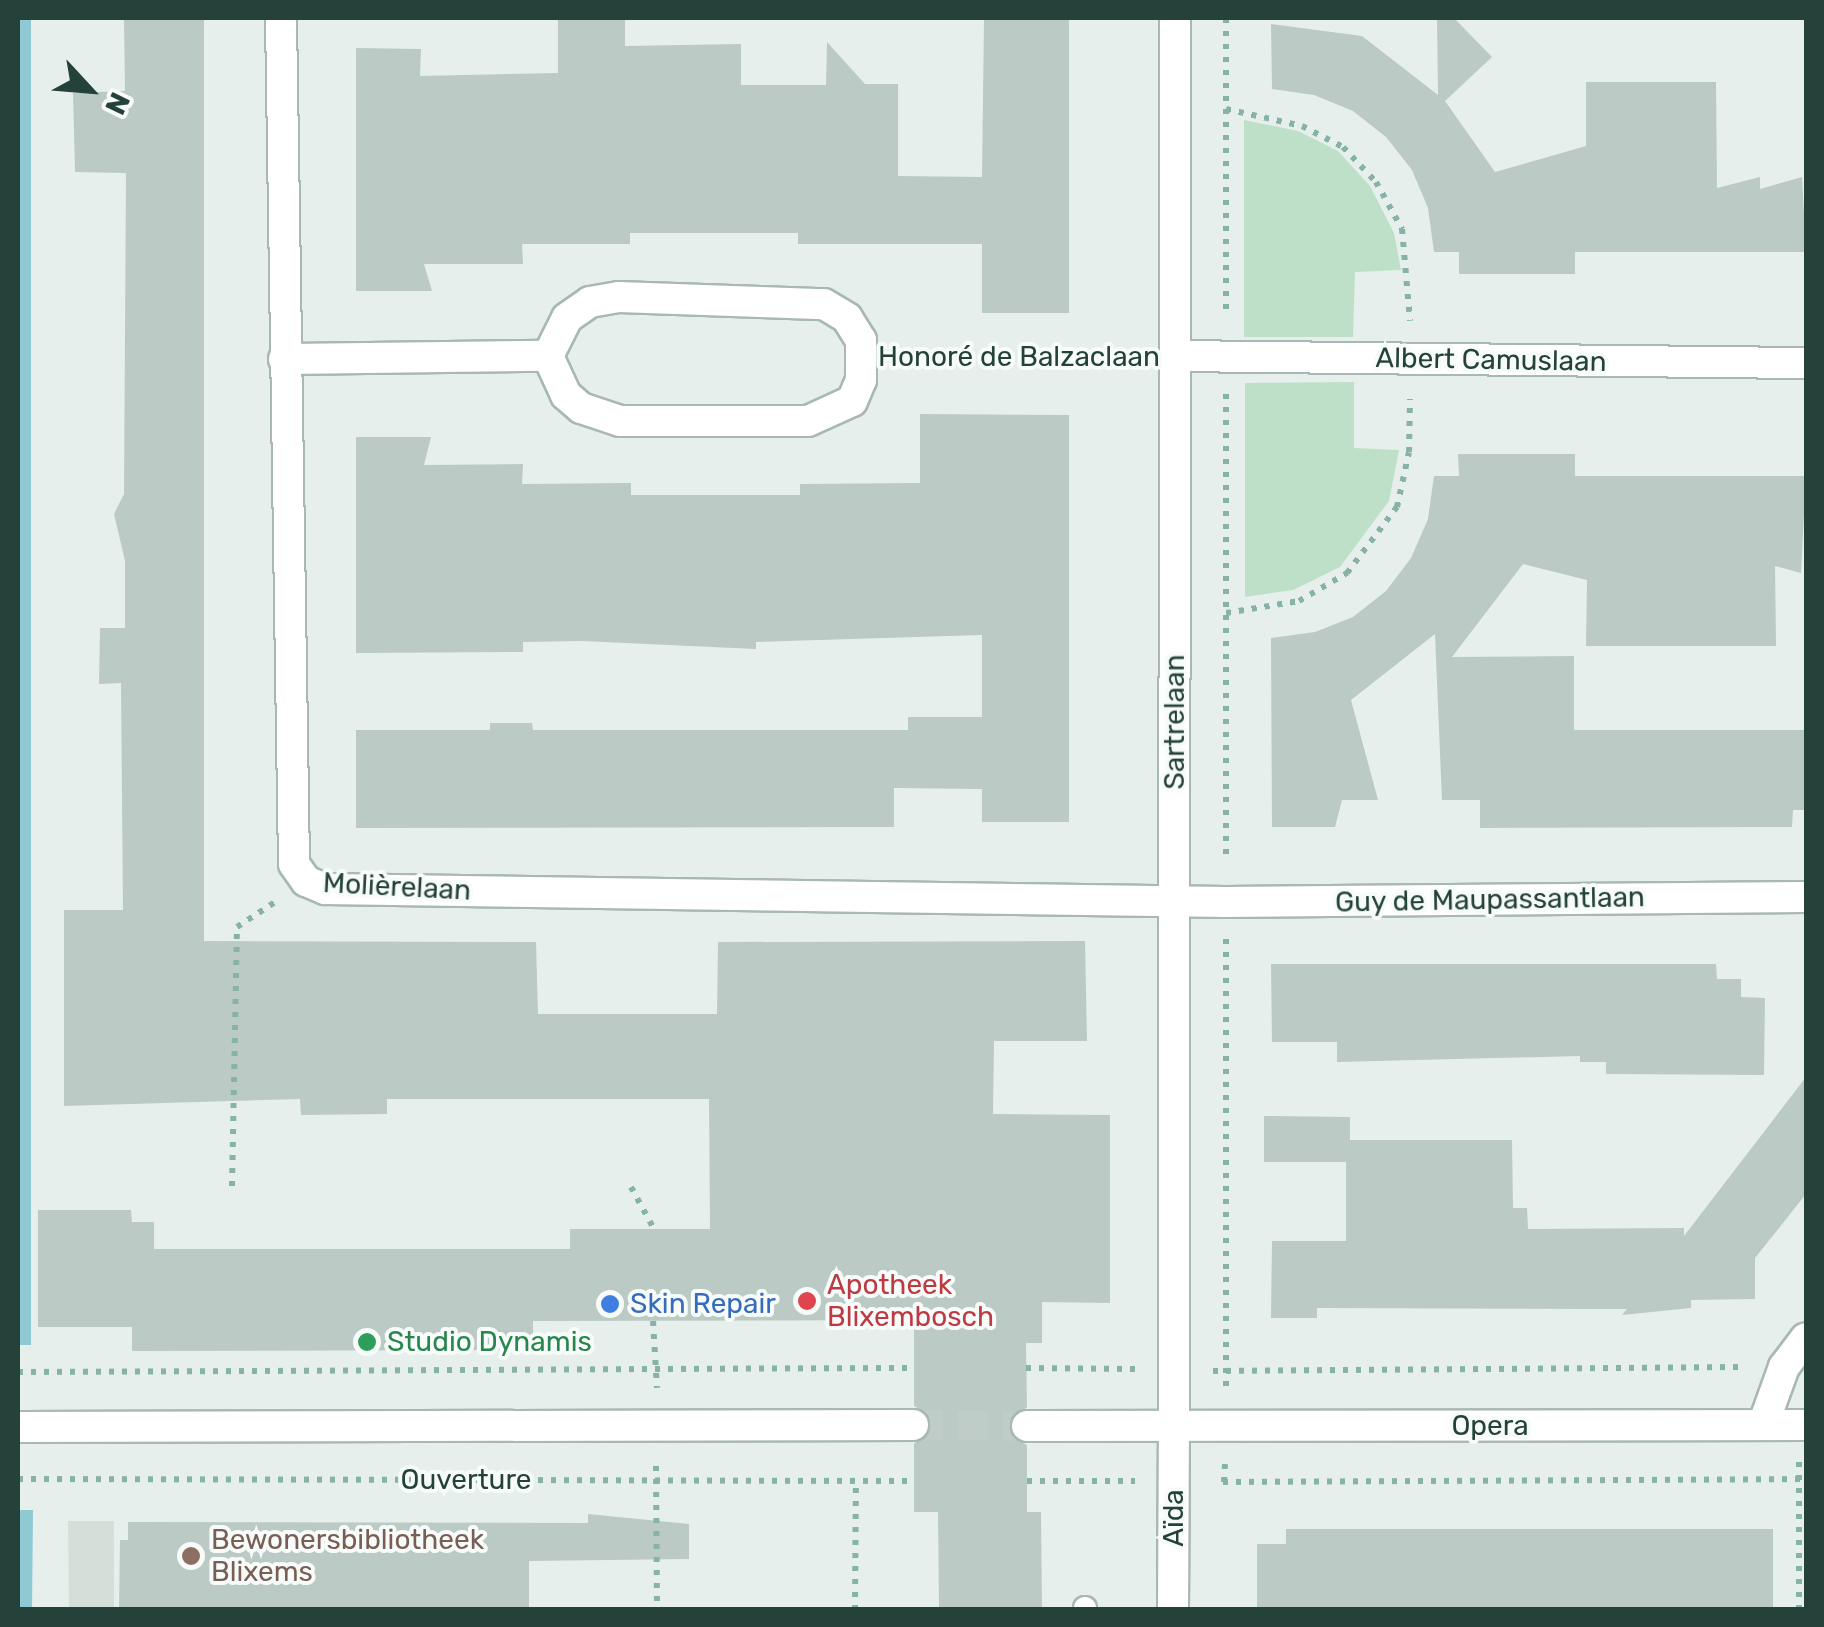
<!DOCTYPE html>
<html>
<head>
<meta charset="utf-8">
<style>
	body { margin:0 }
	#map { position:relative; width:1824px; height:1627px; overflow:hidden; background:#e6efeb; font-family:Rubik,sans-serif }
	div>[style] { position:absolute }
	[style*='--x'] { left:calc(var(--x)*1px); top:calc(var(--y)*1px); width:calc(var(--w)*1px); rotate:calc(var(--a)*1deg) }
	.built>* { inset:0; background:#d4dfda }
	.green>* { inset:0; background:#bfe0c8 }
	.water>* { inset:0; background:#8ec9d4 }
	.building>* { inset:0; background:#bbcac4 }
	.secondary-tunnel>* { height:30px; margin-top:-15px; transform-origin:0; background:repeating-linear-gradient(90deg,#bfccc8 0 30px,transparent 0 45px) }
	.path>* { height:6px; margin-top:-3px; transform-origin:0; background:repeating-linear-gradient(90deg,#86b3a5 0 5px,transparent 0 13px) }
	.roads { filter:drop-shadow(2px 0 #a8b8b2) drop-shadow(-2px 0 #a8b8b2) drop-shadow(0 2px #a8b8b2) drop-shadow(0 -2px #a8b8b2) }
	.lane>* { height:22px; margin:-11px; padding:0 11px; transform-origin:11px; border-radius:11px; background:#fff }
	.street>* { height:30px; margin:-15px; padding:0 15px; transform-origin:15px; border-radius:15px; background:#fff }
	.secondary>* { height:30px; margin:-15px; padding:0 15px; transform-origin:15px; border-radius:15px; background:#fff }
	.dots>* { width:28px; height:28px; translate:-50% -50%; box-sizing:border-box; border:5px solid #f7fbf9; border-radius:50% }
	span { translate:-50% -50%; white-space:nowrap; text-align:center; line-height:1.15; -webkit-text-stroke:8px #f7fbf9; paint-order:stroke }
	.street-label { font-size:28px; color:#24423a }
	.health-label { font-size:28px; color:#be3a42 }
	.left { translate:0 -50%; text-align:left }
	.shop-label { font-size:28px; color:#366cbe }
	.leisure-label { font-size:28px; color:#27864d }
	.education-label { font-size:28px; color:#785e54 }
	.frame { position:absolute; inset:0; border:20px solid #24423a; pointer-events:none }
	.north { position:absolute; left:40px; top:40px; width:100px; height:100px; -webkit-text-stroke:8px #f7fbf9; paint-order:stroke; rotate:116deg; font-size:28px; font-weight:700; line-height:40px; text-align:center; color:#24423a }
	.north::after { content:''; display:block; margin:auto; width:35px; height:45px; background:#24423a; clip-path:polygon(50% 0,100% 100%,50% 72%,0 100%) }
</style>
</head>
<body>
<div id="map">
	<div class="built">
		<i style="clip-path:polygon(68px 1521px,114px 1521px,114px 1609px,69px 1609px)"></i>
	</div>
	<div class="green">
		<i style="clip-path:polygon(1244px 120px,1298px 131px,1338px 151px,1370px 186px,1394px 233px,1401px 270px,1355px 272px,1353px 337px,1244px 337px)"></i>
		<i style="clip-path:polygon(1354px 382px,1354px 448px,1399px 450px,1389px 501px,1340px 567px,1293px 590px,1245px 597px,1245px 383px)"></i>
	</div>
	<div class="water">
		<i style="clip-path:polygon(18px 18px,31px 18px,31px 1345px,18px 1345px)"></i>
		<i style="clip-path:polygon(33px 1510px,32px 1609px,18px 1609px,18px 1510px)"></i>
	</div>
	<div class="building">
		<i style="clip-path:polygon(124px 18px,204px 18px,204px 941px,536px 942px,538px 1014px,717px 1014px,718px 942px,1085px 941px,1087px 1041px,994px 1041px,993px 1114px,1110px 1115px,1110px 1303px,1042px 1302px,1042px 1343px,1026px 1343px,1027px 1407px,1008px 1425px,1011px 1436px,1027px 1445px,1027px 1512px,1041px 1512px,1042px 1610px,939px 1610px,938px 1512px,914px 1512px,914px 1444px,932px 1426px,929px 1415px,914px 1406px,914px 1320px,533px 1321px,533px 1350px,132px 1351px,132px 1327px,38px 1327px,38px 1210px,131px 1210px,132px 1222px,154px 1222px,154px 1249px,570px 1249px,570px 1229px,710px 1229px,709px 1099px,387px 1099px,387px 1114px,301px 1115px,300px 1099px,64px 1106px,64px 910px,123px 910px,121px 683px,99px 684px,100px 628px,125px 628px,125px 561px,114px 514px,124px 494px,126px 173px,75px 172px,73px 93px,125px 91px)"></i>
		<i style="clip-path:polygon(558px 18px,625px 18px,625px 46px,741px 44px,741px 85px,826px 85px,827px 42px,865px 84px,898px 84px,898px 176px,982px 177px,984px 18px,1069px 18px,1069px 313px,982px 313px,982px 244px,798px 244px,798px 233px,630px 233px,630px 244px,522px 244px,523px 264px,424px 264px,432px 291px,356px 291px,356px 48px,421px 49px,420px 76px,558px 73px)"></i>
		<i style="clip-path:polygon(1437px 18px,1454px 18px,1492px 57px,1445px 101px,1495px 172px,1586px 146px,1586px 82px,1716px 82px,1717px 188px,1760px 177px,1760px 189px,1802px 177px,1806px 252px,1575px 252px,1575px 274px,1459px 274px,1459px 252px,1434px 252px,1428px 208px,1412px 170px,1386px 137px,1353px 111px,1314px 95px,1272px 89px,1271px 24px,1362px 36px,1438px 95px)"></i>
		<i style="clip-path:polygon(920px 414px,1069px 415px,1069px 822px,982px 822px,982px 789px,894px 788px,894px 827px,356px 828px,356px 730px,490px 730px,490px 723px,532px 723px,533px 730px,908px 730px,908px 717px,982px 717px,982px 635px,756px 642px,756px 649px,582px 641px,523px 642px,523px 652px,356px 653px,356px 437px,431px 437px,424px 465px,523px 464px,522px 484px,631px 483px,631px 495px,800px 495px,800px 484px,920px 483px)"></i>
		<i style="clip-path:polygon(1458px 454px,1575px 454px,1575px 476px,1806px 476px,1801px 573px,1775px 566px,1776px 646px,1586px 646px,1587px 580px,1523px 564px,1452px 657px,1574px 656px,1574px 730px,1806px 730px,1806px 810px,1793px 810px,1792px 827px,1480px 828px,1480px 800px,1442px 800px,1435px 634px,1351px 700px,1378px 800px,1342px 800px,1335px 827px,1272px 827px,1271px 638px,1315px 632px,1353px 617px,1386px 591px,1411px 558px,1428px 519px,1434px 476px,1459px 476px)"></i>
		<i style="clip-path:polygon(1271px 964px,1716px 964px,1717px 979px,1741px 979px,1741px 997px,1765px 998px,1764px 1075px,1606px 1074px,1606px 1062px,1580px 1062px,1580px 1056px,1337px 1062px,1337px 1042px,1272px 1042px)"></i>
		<i style="clip-path:polygon(1806px 1077px,1806px 1194px,1755px 1258px,1755px 1299px,1691px 1300px,1691px 1308px,1622px 1315px,1627px 1309px,1317px 1308px,1317px 1318px,1271px 1318px,1272px 1241px,1346px 1241px,1346px 1162px,1264px 1162px,1264px 1116px,1350px 1117px,1350px 1140px,1512px 1140px,1513px 1208px,1527px 1208px,1528px 1229px,1684px 1228px,1684px 1236px)"></i>
		<i style="clip-path:polygon(588px 1514px,689px 1524px,689px 1559px,529px 1561px,529px 1610px,119px 1610px,120px 1540px,128px 1540px,128px 1522px,588px 1523px)"></i>
		<i style="clip-path:polygon(1286px 1529px,1773px 1529px,1773px 1610px,1257px 1610px,1257px 1544px,1286px 1544px)"></i>
	</div>
	<div class="secondary-tunnel">
		<i style="--x:913;--y:1425;--w:114;--a:0.5"></i>
	</div>
	<div class="path">
		<i style="--x:1226;--y:18;--w:298;--a:90"></i>
		<i style="--x:1226;--y:109;--w:78;--a:12.6"></i>
		<i style="--x:1302;--y:126;--w:46;--a:27.1"></i>
		<i style="--x:1343;--y:147;--w:48;--a:46.7"></i>
		<i style="--x:1376;--y:182;--w:54;--a:61"></i>
		<i style="--x:1402;--y:229;--w:92;--a:85"></i>
		<i style="--x:901;--y:358;--w:238;--a:-0.5"></i>
		<i style="--x:1226;--y:394;--w:467;--a:90"></i>
		<i style="--x:1226;--y:613;--w:74;--a:-9.3"></i>
		<i style="--x:1299;--y:601;--w:56;--a:-30.3"></i>
		<i style="--x:1347;--y:573;--w:83;--a:-52.9"></i>
		<i style="--x:1397;--y:507;--w:56;--a:-77.7"></i>
		<i style="--x:1409;--y:452;--w:53;--a:-88.9"></i>
		<i style="--x:1226;--y:939;--w:447;--a:90"></i>
		<i style="--x:232;--y:1186;--w:259;--a:-88.9"></i>
		<i style="--x:237;--y:927;--w:45;--a:-33.3"></i>
		<i style="--x:631;--y:1187;--w:48;--a:61.3"></i>
		<i style="--x:653;--y:1321;--w:67;--a:86.6"></i>
		<i style="--x:1026;--y:1368;--w:109;--a:0.5"></i>
		<i style="--x:1213;--y:1371;--w:527;--a:-0.43"></i>
		<i style="--x:18;--y:1372;--w:896;--a:-0.26"></i>
		<i style="--x:656;--y:1466;--w:144;--a:89.6"></i>
		<i style="--x:18;--y:1479;--w:896;--a:0.13"></i>
		<i style="--x:1027;--y:1481;--w:108;--a:0"></i>
		<i style="--x:1223;--y:1482;--w:583;--a:-0.29"></i>
		<i style="--x:1224;--y:1482;--w:18;--a:-87"></i>
		<i style="--x:855;--y:1610;--w:129;--a:-89.6"></i>
		<i style="--x:1799;--y:1610;--w:149;--a:-90"></i>
	</div>
	<div class="roads">
		<div class="lane">
			<i style="--x:1085;--y:1610;--w:2;--a:-90"></i>
		</div>
		<div class="street">
			<i style="--x:281;--y:18;--w:846;--a:89.12"></i>
			<i style="--x:294;--y:864;--w:21;--a:55"></i>
			<i style="--x:306;--y:881;--w:21;--a:23"></i>
			<i style="--x:325;--y:889;--w:901;--a:0.83"></i>
			<i style="--x:1226;--y:902;--w:580;--a:-0.49"></i>
			<i style="--x:619;--y:297;--w:205;--a:2"></i>
			<i style="--x:824;--y:304;--w:27;--a:31"></i>
			<i style="--x:847;--y:318;--w:26;--a:58"></i>
			<i style="--x:861;--y:340;--w:40;--a:90"></i>
			<i style="--x:861;--y:380;--w:23;--a:113"></i>
			<i style="--x:852;--y:401;--w:48;--a:155.6"></i>
			<i style="--x:808;--y:421;--w:188;--a:180"></i>
			<i style="--x:620;--y:421;--w:41;--a:-161.6"></i>
			<i style="--x:581;--y:408;--w:20;--a:-139"></i>
			<i style="--x:566;--y:395;--w:43;--a:-114.8"></i>
			<i style="--x:548;--y:356;--w:42;--a:-63.4"></i>
			<i style="--x:567;--y:318;--w:28;--a:-35"></i>
			<i style="--x:590;--y:302;--w:29;--a:-10"></i>
			<i style="--x:1175;--y:356;--w:631;--a:0.64"></i>
			<i style="--x:284;--y:359;--w:264;--a:-0.7"></i>
			<i style="--x:1763;--y:1425;--w:62;--a:-70.1"></i>
			<i style="--x:1784;--y:1367;--w:36;--a:-53"></i>
			<i style="--x:1173;--y:1610;--w:183;--a:-89.7"></i>
		</div>
		<div class="secondary">
			<i style="--x:1027;--y:1426;--w:779;--a:-0.07"></i>
			<i style="--x:18;--y:1427;--w:895;--a:-0.13"></i>
			<i style="--x:1174;--y:1427;--w:1409;--a:-89.96"></i>
		</div>
	</div>
	<div class="dots">
		<i style="left:807px;top:1301px;background:#e0444e"></i>
		<i style="left:610px;top:1304px;background:#3f7fe0"></i>
		<i style="left:367px;top:1342px;background:#2e9e5b"></i>
		<i style="left:191px;top:1556px;background:#8d6e63"></i>
	</div>
	<div class="street-label">
		<span style="left:1019px;top:357px">Honoré de Balzaclaan</span>
		<span style="left:1491px;top:360px;rotate:1deg">Albert Camuslaan</span>
		<span style="left:1175px;top:722px;rotate:-90deg">Sartrelaan</span>
		<span style="left:397px;top:887px;rotate:3deg">Molièrelaan</span>
		<span style="left:1490px;top:900px;rotate:-1deg">Guy de Maupassantlaan</span>
		<span style="left:1490px;top:1426px">Opera</span>
		<span style="left:466px;top:1480px">Ouverture</span>
		<span style="left:1174px;top:1518px;rotate:-90deg">Aïda</span>
	</div>
	<div class="health-label">
		<span class="left" style="left:827px;top:1301px">Apotheek<br>Blixembosch</span>
	</div>
	<div class="shop-label">
		<span class="left" style="left:630px;top:1304px">Skin Repair</span>
	</div>
	<div class="leisure-label">
		<span class="left" style="left:387px;top:1342px">Studio Dynamis</span>
	</div>
	<div class="education-label">
		<span class="left" style="left:211px;top:1556px">Bewonersbibliotheek<br>Blixems</span>
	</div>
	<div class="frame"></div>
	<div class="north">N</div>
</div>
</body>
</html>
